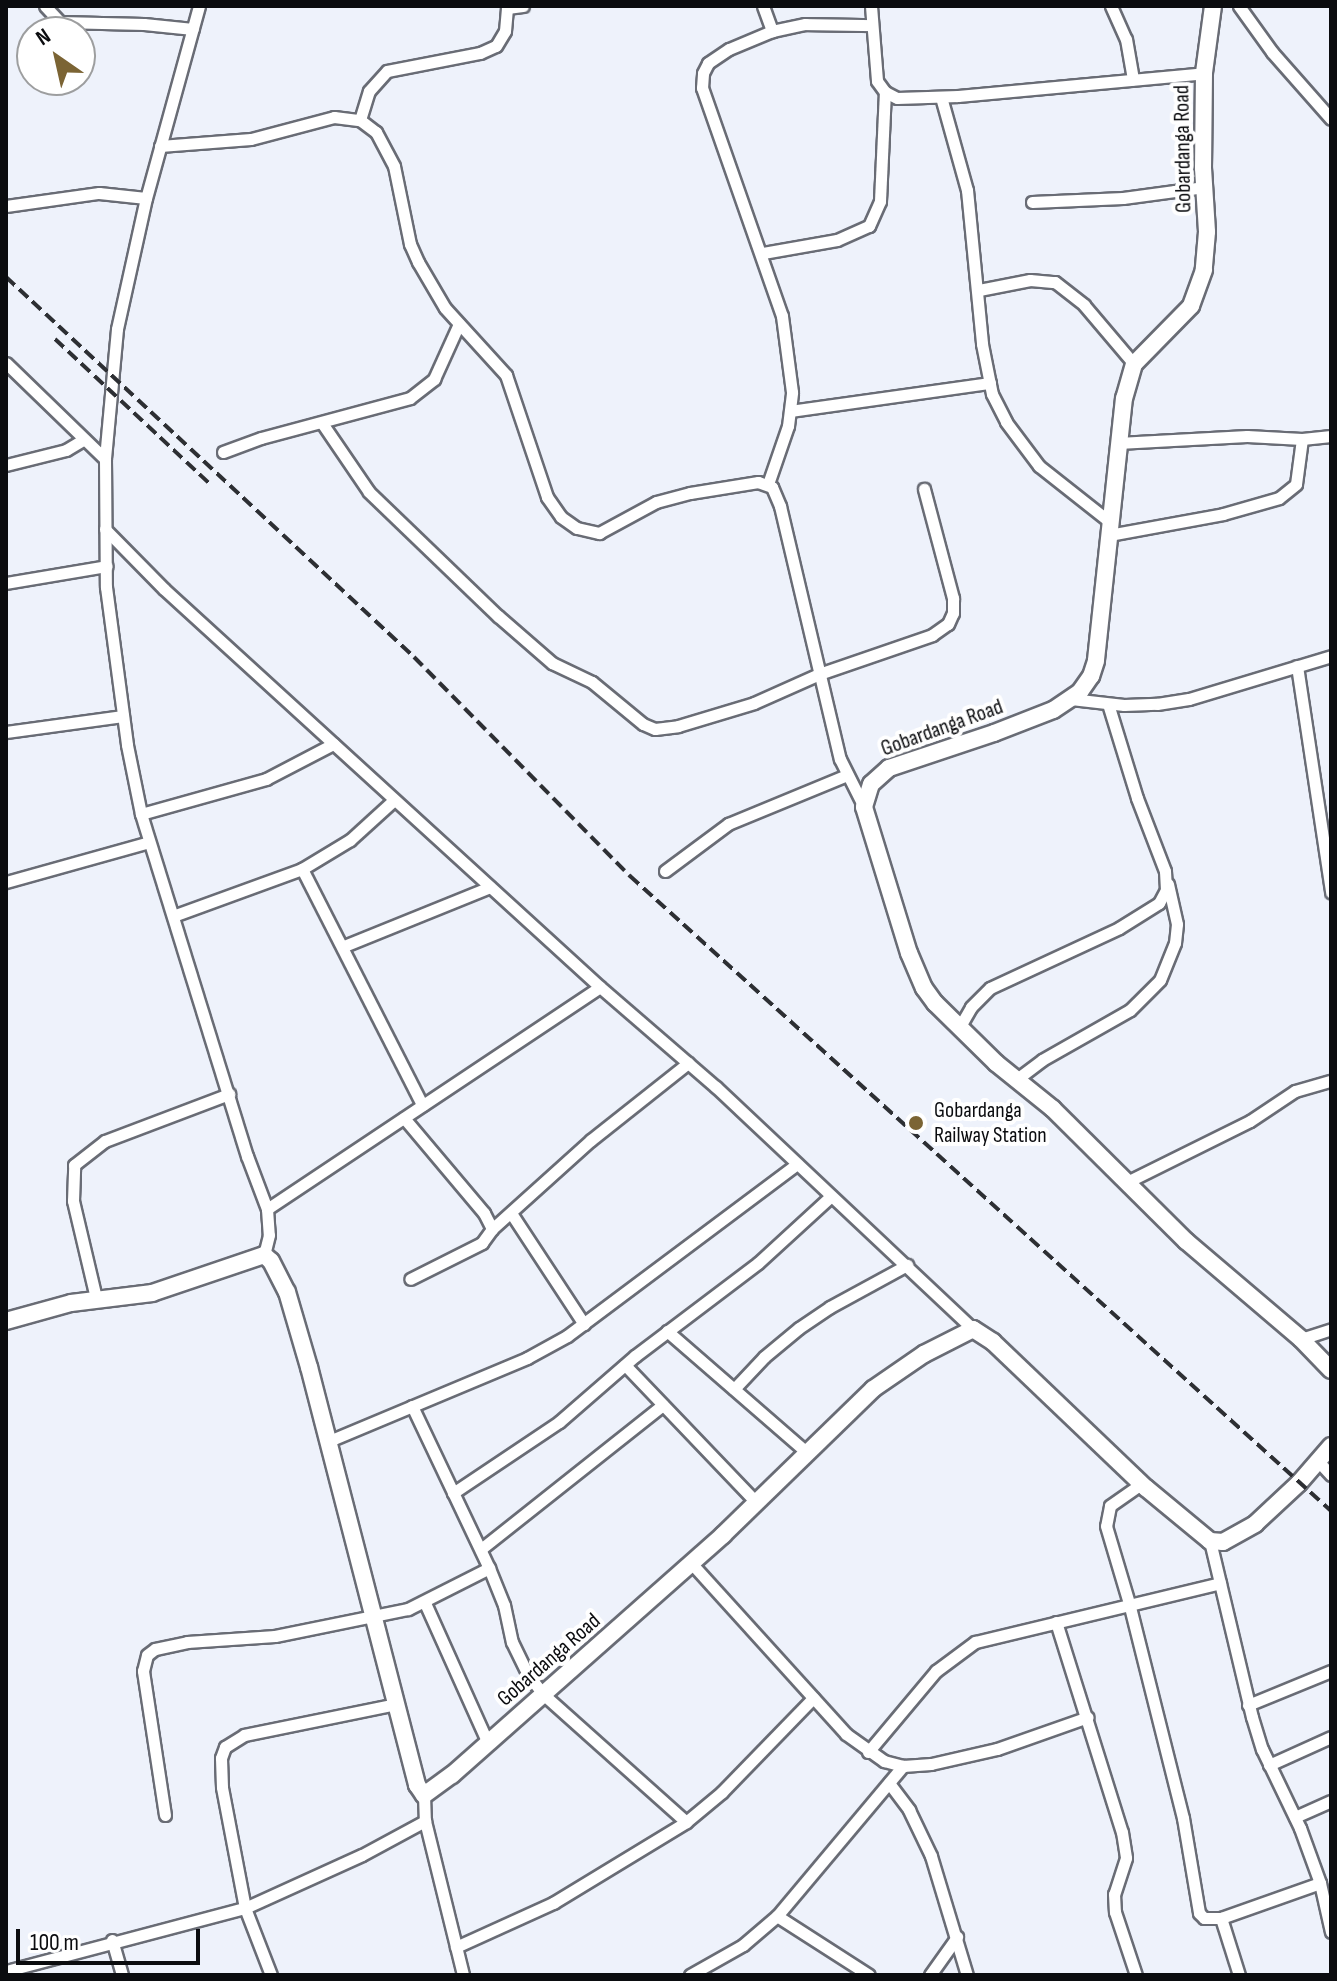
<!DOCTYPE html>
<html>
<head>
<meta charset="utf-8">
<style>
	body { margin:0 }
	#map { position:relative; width:1337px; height:1981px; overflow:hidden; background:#eef2fb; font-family:"Sofia Sans Condensed",sans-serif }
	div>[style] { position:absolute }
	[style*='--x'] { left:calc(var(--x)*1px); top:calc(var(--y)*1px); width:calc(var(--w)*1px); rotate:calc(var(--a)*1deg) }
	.roads { filter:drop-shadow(2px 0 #696c75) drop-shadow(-2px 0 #696c75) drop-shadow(0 2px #696c75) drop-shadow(0 -2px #696c75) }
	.street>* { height:11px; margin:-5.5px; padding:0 5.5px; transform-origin:5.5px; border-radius:5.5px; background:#fff }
	.secondary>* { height:16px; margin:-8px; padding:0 8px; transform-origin:8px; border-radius:8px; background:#fff }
	.rail>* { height:4px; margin-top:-2px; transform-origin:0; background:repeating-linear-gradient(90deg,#2d2f33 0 12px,transparent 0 18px) }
	.dots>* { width:22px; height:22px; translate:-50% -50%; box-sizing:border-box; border:4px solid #fff; border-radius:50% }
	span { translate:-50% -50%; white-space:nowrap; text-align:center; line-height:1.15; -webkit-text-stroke:8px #fff; paint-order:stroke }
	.street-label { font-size:22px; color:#0b0c0f }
	.poi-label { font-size:22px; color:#0b0c0f }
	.left { translate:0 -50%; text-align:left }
	.frame { position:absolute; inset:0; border:8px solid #0b0c0f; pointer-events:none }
	.north { position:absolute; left:16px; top:16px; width:80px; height:80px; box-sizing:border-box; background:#fff; border:2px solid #9d9e9f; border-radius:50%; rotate:326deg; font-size:22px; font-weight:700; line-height:32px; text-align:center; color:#0b0c0f }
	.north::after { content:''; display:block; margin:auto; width:28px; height:36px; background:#7b6434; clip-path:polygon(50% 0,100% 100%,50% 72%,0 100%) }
	.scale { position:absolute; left:16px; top:1929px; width:184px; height:36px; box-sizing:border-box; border:4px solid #0b0c0f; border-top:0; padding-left:10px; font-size:24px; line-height:28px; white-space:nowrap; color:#0b0c0f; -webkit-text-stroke:6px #fff; paint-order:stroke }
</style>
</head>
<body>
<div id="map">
	<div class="roads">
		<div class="street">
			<i style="--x:45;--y:6;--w:22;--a:47"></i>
			<i style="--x:60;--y:22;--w:84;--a:1.4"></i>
			<i style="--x:144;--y:24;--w:49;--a:5.8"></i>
			<i style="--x:199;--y:6;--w:199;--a:105.4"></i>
			<i style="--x:146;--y:198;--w:134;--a:102.5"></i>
			<i style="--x:117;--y:329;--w:131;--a:95.3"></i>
			<i style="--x:105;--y:459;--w:128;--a:89.6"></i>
			<i style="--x:106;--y:587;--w:159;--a:82.4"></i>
			<i style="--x:127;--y:745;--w:70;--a:78.5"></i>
			<i style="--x:141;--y:814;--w:358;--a:72.8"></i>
			<i style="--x:247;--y:1156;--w:57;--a:69.3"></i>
			<i style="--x:267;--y:1209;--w:26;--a:86"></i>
			<i style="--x:269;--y:1235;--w:21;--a:104"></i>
			<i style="--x:763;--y:6;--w:27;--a:70"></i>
			<i style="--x:871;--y:6;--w:75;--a:85.4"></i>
			<i style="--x:877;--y:81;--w:14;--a:54"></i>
			<i style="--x:885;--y:92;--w:13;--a:27"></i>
			<i style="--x:897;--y:98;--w:61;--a:-1.9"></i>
			<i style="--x:958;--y:96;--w:247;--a:-5.3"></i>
			<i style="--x:1111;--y:6;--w:36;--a:66"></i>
			<i style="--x:1126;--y:39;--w:41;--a:80.1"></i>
			<i style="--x:1239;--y:6;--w:57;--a:54.3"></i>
			<i style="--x:1272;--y:52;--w:89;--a:48.6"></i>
			<i style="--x:507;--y:8;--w:16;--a:-7"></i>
			<i style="--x:941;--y:97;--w:97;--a:74.4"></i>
			<i style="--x:967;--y:190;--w:155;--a:84.4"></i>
			<i style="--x:982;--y:344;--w:51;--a:78.7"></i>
			<i style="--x:992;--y:394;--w:31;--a:63"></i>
			<i style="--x:1006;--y:422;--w:55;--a:53.1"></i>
			<i style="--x:1039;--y:466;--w:90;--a:38.3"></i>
			<i style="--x:360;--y:120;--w:30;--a:-73"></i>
			<i style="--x:369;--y:91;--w:27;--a:-48"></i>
			<i style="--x:387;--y:71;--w:95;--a:-11"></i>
			<i style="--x:480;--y:53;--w:17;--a:-24"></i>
			<i style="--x:496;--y:46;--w:17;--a:-59"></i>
			<i style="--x:505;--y:31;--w:25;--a:-85"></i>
			<i style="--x:160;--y:146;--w:91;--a:-4.4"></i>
			<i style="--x:251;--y:139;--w:86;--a:-14.8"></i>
			<i style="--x:334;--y:117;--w:26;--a:7"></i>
			<i style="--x:360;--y:120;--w:20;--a:37"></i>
			<i style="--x:376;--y:132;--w:38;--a:62"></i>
			<i style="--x:394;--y:166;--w:80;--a:78.4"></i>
			<i style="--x:410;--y:244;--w:20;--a:66"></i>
			<i style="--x:418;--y:262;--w:53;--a:59.6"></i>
			<i style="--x:445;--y:308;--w:91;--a:47.7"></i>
			<i style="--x:506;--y:375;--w:129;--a:71.4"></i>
			<i style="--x:547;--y:497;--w:24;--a:55"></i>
			<i style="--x:561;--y:517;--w:19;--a:35"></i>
			<i style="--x:577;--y:528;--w:23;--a:13"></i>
			<i style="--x:599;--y:533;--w:65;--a:-28.5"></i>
			<i style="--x:656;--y:502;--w:35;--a:-15"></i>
			<i style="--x:690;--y:493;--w:69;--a:-9.2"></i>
			<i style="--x:758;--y:482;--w:15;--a:20"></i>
			<i style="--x:772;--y:487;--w:21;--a:67"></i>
			<i style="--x:780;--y:506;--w:260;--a:76.7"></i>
			<i style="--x:840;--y:759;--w:54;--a:63.4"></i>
			<i style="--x:1032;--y:202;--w:91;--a:-2.5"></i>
			<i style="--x:1123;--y:198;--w:82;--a:-7.7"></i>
			<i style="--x:6;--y:206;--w:94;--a:-8"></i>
			<i style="--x:99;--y:193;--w:47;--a:6.1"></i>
			<i style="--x:763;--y:253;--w:75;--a:-10"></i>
			<i style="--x:837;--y:240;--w:35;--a:-24"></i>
			<i style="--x:869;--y:226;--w:27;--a:-66"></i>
			<i style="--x:880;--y:201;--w:109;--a:-87.4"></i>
			<i style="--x:979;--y:290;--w:52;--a:-11.1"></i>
			<i style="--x:1030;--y:280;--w:25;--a:5"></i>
			<i style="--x:1055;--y:282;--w:37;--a:38"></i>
			<i style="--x:1084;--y:305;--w:77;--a:49.7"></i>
			<i style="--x:6;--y:363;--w:138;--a:44.1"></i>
			<i style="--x:790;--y:411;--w:202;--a:-8"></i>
			<i style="--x:322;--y:423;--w:83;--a:55.7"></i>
			<i style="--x:369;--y:492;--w:179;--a:43.9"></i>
			<i style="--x:498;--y:616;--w:72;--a:41"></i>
			<i style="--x:552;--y:663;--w:44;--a:25.4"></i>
			<i style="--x:592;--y:682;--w:66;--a:39.5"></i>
			<i style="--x:643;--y:724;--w:13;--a:23"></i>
			<i style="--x:655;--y:729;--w:23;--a:-7"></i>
			<i style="--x:678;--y:726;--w:79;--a:-16.8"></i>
			<i style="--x:754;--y:703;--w:71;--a:-24"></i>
			<i style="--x:819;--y:674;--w:120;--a:-19"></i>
			<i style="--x:932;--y:635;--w:19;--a:-35"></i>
			<i style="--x:948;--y:624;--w:12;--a:-66"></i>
			<i style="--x:953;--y:613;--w:15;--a:-90"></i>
			<i style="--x:953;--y:598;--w:113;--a:-104.9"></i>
			<i style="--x:1118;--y:443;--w:129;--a:-3.1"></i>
			<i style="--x:1247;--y:436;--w:55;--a:3.1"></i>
			<i style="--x:1302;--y:439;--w:29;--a:-6"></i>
			<i style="--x:223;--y:452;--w:40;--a:-20.2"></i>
			<i style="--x:261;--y:438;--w:154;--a:-15"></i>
			<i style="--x:410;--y:398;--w:31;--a:-38"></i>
			<i style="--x:434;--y:379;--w:60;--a:-65.6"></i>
			<i style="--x:6;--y:465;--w:62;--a:-14"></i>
			<i style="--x:66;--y:450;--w:21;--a:-31"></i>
			<i style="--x:768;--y:484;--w:61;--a:-71"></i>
			<i style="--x:788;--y:426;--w:34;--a:-83"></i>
			<i style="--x:792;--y:392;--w:77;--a:-97.5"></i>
			<i style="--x:782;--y:316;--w:242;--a:-109.3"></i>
			<i style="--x:702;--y:88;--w:15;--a:-86"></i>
			<i style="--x:703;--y:73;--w:11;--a:-63"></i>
			<i style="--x:708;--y:63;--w:25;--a:-34"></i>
			<i style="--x:729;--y:49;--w:47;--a:-22.7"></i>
			<i style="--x:772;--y:31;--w:34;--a:-12"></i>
			<i style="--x:805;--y:24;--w:67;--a:0.9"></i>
			<i style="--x:105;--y:529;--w:84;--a:45.5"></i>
			<i style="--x:164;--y:589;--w:590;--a:42.39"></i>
			<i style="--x:600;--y:987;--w:153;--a:40.8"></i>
			<i style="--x:716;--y:1087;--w:353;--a:43.3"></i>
			<i style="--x:1109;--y:535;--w:116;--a:-10.4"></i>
			<i style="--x:1223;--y:514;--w:58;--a:-15.9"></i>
			<i style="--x:1279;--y:498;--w:22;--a:-39"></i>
			<i style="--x:1296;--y:484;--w:45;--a:-82.4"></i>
			<i style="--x:6;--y:583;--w:102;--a:-9.6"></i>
			<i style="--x:1297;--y:666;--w:229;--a:81.4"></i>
			<i style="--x:1071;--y:699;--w:53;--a:6.5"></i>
			<i style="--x:1124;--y:705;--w:33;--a:-2"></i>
			<i style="--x:1157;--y:704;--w:32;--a:-9"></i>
			<i style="--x:1189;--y:699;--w:148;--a:-16.8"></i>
			<i style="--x:6;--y:732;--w:118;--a:-7.8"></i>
			<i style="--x:141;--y:814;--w:130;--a:-15.6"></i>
			<i style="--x:266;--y:779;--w:76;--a:-27.6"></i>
			<i style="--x:302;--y:869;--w:265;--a:63"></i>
			<i style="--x:665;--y:871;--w:79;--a:-36.7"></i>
			<i style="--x:728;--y:824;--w:129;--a:-22.4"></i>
			<i style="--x:6;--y:882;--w:148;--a:-15.6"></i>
			<i style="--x:173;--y:916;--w:137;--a:-20"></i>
			<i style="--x:302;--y:869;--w:56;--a:-31.1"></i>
			<i style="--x:350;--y:840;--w:59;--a:-42.3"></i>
			<i style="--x:344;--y:946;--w:157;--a:-22"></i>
			<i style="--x:959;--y:1028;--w:24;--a:-60"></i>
			<i style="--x:971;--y:1007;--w:27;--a:-45"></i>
			<i style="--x:990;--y:988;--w:142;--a:-24.9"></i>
			<i style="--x:1119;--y:928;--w:47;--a:-32"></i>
			<i style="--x:1159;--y:903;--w:15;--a:-62"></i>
			<i style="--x:1166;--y:890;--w:19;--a:-93"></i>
			<i style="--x:1165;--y:871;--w:78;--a:-111"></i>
			<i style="--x:1137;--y:798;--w:98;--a:-107.1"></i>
			<i style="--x:1017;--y:1079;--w:31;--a:-37"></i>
			<i style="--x:1042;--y:1060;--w:101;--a:-29.6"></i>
			<i style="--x:1130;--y:1010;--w:42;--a:-45"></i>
			<i style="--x:1160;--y:980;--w:40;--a:-68"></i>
			<i style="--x:1175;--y:943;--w:19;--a:-84"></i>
			<i style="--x:1177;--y:924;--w:41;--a:-102.7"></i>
			<i style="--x:404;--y:1118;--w:124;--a:49.9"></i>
			<i style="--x:484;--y:1213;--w:18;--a:63"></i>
			<i style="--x:492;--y:1229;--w:17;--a:126"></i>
			<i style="--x:482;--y:1243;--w:80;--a:153.4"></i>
			<i style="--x:1127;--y:1182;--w:137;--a:-26.4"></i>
			<i style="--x:1250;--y:1121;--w:54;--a:-33.7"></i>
			<i style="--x:1295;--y:1091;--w:37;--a:-16"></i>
			<i style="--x:267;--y:1209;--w:400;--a:-33.7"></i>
			<i style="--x:511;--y:1213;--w:133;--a:56.7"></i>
			<i style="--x:492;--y:1229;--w:133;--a:-42"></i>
			<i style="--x:591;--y:1140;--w:124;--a:-38.4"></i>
			<i style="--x:96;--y:1298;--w:100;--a:-103.3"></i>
			<i style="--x:73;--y:1201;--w:36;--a:-88"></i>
			<i style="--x:74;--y:1165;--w:39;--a:-38"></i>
			<i style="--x:105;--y:1141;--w:133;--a:-20.8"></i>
			<i style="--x:667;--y:1331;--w:184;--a:41"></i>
			<i style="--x:1301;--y:1339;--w:32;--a:-18"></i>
			<i style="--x:625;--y:1365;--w:190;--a:46.3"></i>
			<i style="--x:734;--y:1389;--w:44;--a:-46.8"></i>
			<i style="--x:764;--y:1357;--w:45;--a:-39.6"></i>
			<i style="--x:799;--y:1328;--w:37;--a:-34"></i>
			<i style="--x:830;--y:1307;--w:88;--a:-28.6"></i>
			<i style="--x:412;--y:1406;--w:179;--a:64.6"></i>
			<i style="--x:489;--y:1568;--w:40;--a:68"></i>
			<i style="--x:504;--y:1605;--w:38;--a:78"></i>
			<i style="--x:512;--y:1642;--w:34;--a:64"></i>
			<i style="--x:527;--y:1673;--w:26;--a:53"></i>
			<i style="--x:543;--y:1694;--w:192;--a:41.8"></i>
			<i style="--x:329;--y:1441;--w:215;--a:-22.7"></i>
			<i style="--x:527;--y:1358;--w:46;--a:-28.8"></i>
			<i style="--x:567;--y:1336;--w:287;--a:-36.8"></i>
			<i style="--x:1318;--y:1461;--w:19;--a:47"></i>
			<i style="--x:1141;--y:1484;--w:38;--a:145"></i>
			<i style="--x:1110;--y:1506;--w:20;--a:101"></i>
			<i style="--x:1106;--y:1526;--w:80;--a:73.4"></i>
			<i style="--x:1129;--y:1603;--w:222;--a:75.9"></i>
			<i style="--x:1183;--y:1818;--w:96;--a:80.4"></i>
			<i style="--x:1199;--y:1913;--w:7;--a:45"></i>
			<i style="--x:1204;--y:1918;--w:17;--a:0"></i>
			<i style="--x:1221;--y:1918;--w:105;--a:-19.5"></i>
			<i style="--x:453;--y:1493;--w:128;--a:-33.8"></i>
			<i style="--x:559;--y:1422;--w:101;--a:-41"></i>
			<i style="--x:635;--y:1356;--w:154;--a:-37.1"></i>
			<i style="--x:758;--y:1263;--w:99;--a:-42.5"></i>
			<i style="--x:1210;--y:1541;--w:181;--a:76.6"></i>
			<i style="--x:1252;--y:1717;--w:34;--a:73"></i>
			<i style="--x:1262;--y:1749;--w:88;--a:64.3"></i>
			<i style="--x:1300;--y:1828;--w:59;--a:70"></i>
			<i style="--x:1320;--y:1883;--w:50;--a:77.3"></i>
			<i style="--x:481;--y:1549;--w:232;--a:-38.4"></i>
			<i style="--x:692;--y:1564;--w:229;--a:47.8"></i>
			<i style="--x:846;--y:1734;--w:47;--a:35.4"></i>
			<i style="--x:884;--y:1761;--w:20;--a:15"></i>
			<i style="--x:903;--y:1766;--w:28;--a:-4"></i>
			<i style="--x:931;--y:1764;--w:68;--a:-12.8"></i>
			<i style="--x:997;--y:1749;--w:96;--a:-19.4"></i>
			<i style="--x:425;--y:1603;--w:154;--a:65.8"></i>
			<i style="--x:1056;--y:1622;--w:220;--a:72.6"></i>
			<i style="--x:1122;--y:1832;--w:26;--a:81"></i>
			<i style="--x:1126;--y:1858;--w:38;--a:108"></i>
			<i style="--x:1114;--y:1894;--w:18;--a:87"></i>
			<i style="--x:1115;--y:1912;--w:66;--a:71.6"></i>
			<i style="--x:1248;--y:1705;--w:90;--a:-22.3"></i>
			<i style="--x:868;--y:1752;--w:106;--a:-50"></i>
			<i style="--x:936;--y:1671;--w:49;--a:-36.6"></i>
			<i style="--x:975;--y:1642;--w:252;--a:-13.5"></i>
			<i style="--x:1269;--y:1765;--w:68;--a:-24.3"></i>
			<i style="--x:889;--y:1783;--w:34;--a:53"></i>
			<i style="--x:909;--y:1810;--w:51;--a:64.4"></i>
			<i style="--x:931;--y:1856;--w:124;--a:73.2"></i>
			<i style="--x:424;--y:1795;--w:26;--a:88"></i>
			<i style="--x:425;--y:1821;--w:159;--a:76.1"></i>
			<i style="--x:165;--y:1815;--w:146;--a:-98.7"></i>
			<i style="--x:143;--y:1671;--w:16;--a:-76"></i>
			<i style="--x:147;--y:1655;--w:10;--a:-37"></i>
			<i style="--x:155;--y:1649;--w:33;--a:-12"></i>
			<i style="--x:187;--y:1642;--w:88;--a:-3.9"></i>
			<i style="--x:275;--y:1636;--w:136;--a:-11.5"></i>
			<i style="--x:408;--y:1609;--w:91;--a:-26.8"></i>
			<i style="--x:1295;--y:1817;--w:39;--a:-24"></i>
			<i style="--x:777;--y:1916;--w:109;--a:32.7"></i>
			<i style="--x:1221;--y:1918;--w:60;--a:72.5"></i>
			<i style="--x:112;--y:1940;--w:36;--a:74"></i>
			<i style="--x:456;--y:1947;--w:107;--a:-24.4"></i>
			<i style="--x:553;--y:1903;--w:156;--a:-31.3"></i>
			<i style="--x:686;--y:1822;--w:47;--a:-39.8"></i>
			<i style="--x:722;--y:1792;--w:131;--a:-45.9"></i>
			<i style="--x:6;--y:1971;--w:247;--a:-14.8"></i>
			<i style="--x:245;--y:1908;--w:128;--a:-24.4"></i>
			<i style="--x:362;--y:1855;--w:72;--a:-28.4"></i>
			<i style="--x:271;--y:1975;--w:72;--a:-111.2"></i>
			<i style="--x:245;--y:1908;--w:123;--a:-100.8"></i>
			<i style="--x:222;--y:1787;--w:29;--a:-92"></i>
			<i style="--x:221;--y:1758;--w:12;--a:-70"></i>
			<i style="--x:225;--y:1747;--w:22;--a:-32"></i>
			<i style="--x:244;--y:1735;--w:156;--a:-11.5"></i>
			<i style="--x:690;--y:1975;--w:61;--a:-29.5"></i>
			<i style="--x:743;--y:1945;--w:45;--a:-40.5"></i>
			<i style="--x:777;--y:1916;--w:196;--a:-50"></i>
			<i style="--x:930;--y:1975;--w:47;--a:-54.6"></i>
		</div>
		<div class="secondary">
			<i style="--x:1213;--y:6;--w:68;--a:97.7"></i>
			<i style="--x:1204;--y:73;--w:95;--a:90.6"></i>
			<i style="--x:1203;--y:168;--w:64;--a:86.4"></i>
			<i style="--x:1207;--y:232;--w:38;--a:95"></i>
			<i style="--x:1204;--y:270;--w:38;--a:110"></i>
			<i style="--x:1191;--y:306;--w:81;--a:134.5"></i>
			<i style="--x:1134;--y:364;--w:35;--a:106"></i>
			<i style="--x:1124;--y:398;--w:264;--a:96.1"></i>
			<i style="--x:1096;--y:661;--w:16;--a:108"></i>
			<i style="--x:1091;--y:676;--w:19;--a:125"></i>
			<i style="--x:1080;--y:692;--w:32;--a:146"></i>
			<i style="--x:1053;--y:710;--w:63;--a:158.7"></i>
			<i style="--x:994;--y:733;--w:111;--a:161.6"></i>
			<i style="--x:889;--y:768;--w:24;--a:138"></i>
			<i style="--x:871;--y:784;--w:24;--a:107"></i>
			<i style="--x:864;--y:807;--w:153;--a:72.9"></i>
			<i style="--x:909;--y:953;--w:38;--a:67"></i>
			<i style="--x:924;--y:988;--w:19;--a:54"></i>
			<i style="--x:935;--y:1003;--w:86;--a:44.5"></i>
			<i style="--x:996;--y:1063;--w:73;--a:38.9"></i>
			<i style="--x:1053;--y:1109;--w:187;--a:44.8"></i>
			<i style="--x:1186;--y:1241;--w:151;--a:40.4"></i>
			<i style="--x:1301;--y:1339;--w:43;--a:45.9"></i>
			<i style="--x:6;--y:1321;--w:67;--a:-15.5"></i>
			<i style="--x:71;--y:1303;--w:82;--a:-7"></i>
			<i style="--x:152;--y:1293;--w:118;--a:-18.7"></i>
			<i style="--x:264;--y:1255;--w:9;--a:41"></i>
			<i style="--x:271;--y:1261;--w:35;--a:63"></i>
			<i style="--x:287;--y:1292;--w:78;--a:73.7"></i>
			<i style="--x:309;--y:1367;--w:432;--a:75.5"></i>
			<i style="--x:417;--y:1785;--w:12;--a:55"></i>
			<i style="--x:424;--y:1795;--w:34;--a:-36"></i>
			<i style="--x:452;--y:1775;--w:362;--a:-41.5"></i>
			<i style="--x:723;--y:1535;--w:209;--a:-44.2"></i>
			<i style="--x:873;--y:1389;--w:62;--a:-34.5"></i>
			<i style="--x:924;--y:1354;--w:55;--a:-27"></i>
			<i style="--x:973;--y:1329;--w:24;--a:33"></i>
			<i style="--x:993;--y:1342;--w:211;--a:43.7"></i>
			<i style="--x:1146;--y:1488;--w:83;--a:39.6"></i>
			<i style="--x:1210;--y:1541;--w:13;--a:4"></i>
			<i style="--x:1223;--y:1542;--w:37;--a:-29"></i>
			<i style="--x:1255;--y:1524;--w:60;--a:-43"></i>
			<i style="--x:1299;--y:1483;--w:49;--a:-49.1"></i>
		</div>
	</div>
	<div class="rail">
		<i style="--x:6;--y:277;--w:558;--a:42.96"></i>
		<i style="--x:414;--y:657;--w:308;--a:45.4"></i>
		<i style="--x:630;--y:876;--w:946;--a:42.17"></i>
		<i style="--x:55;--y:339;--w:212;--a:43.1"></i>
	</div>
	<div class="dots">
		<i style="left:916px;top:1123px;background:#7b6434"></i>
	</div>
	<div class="street-label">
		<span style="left:1183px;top:149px;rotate:-91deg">Gobardanga Road</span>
		<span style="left:942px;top:728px;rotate:-20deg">Gobardanga Road</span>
		<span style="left:549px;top:1660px;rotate:-41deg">Gobardanga Road</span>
	</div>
	<div class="poi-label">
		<span class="left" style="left:934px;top:1123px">Gobardanga<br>Railway Station</span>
	</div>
	<div class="frame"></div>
	<div class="north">N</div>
	<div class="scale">100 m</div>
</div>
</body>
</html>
